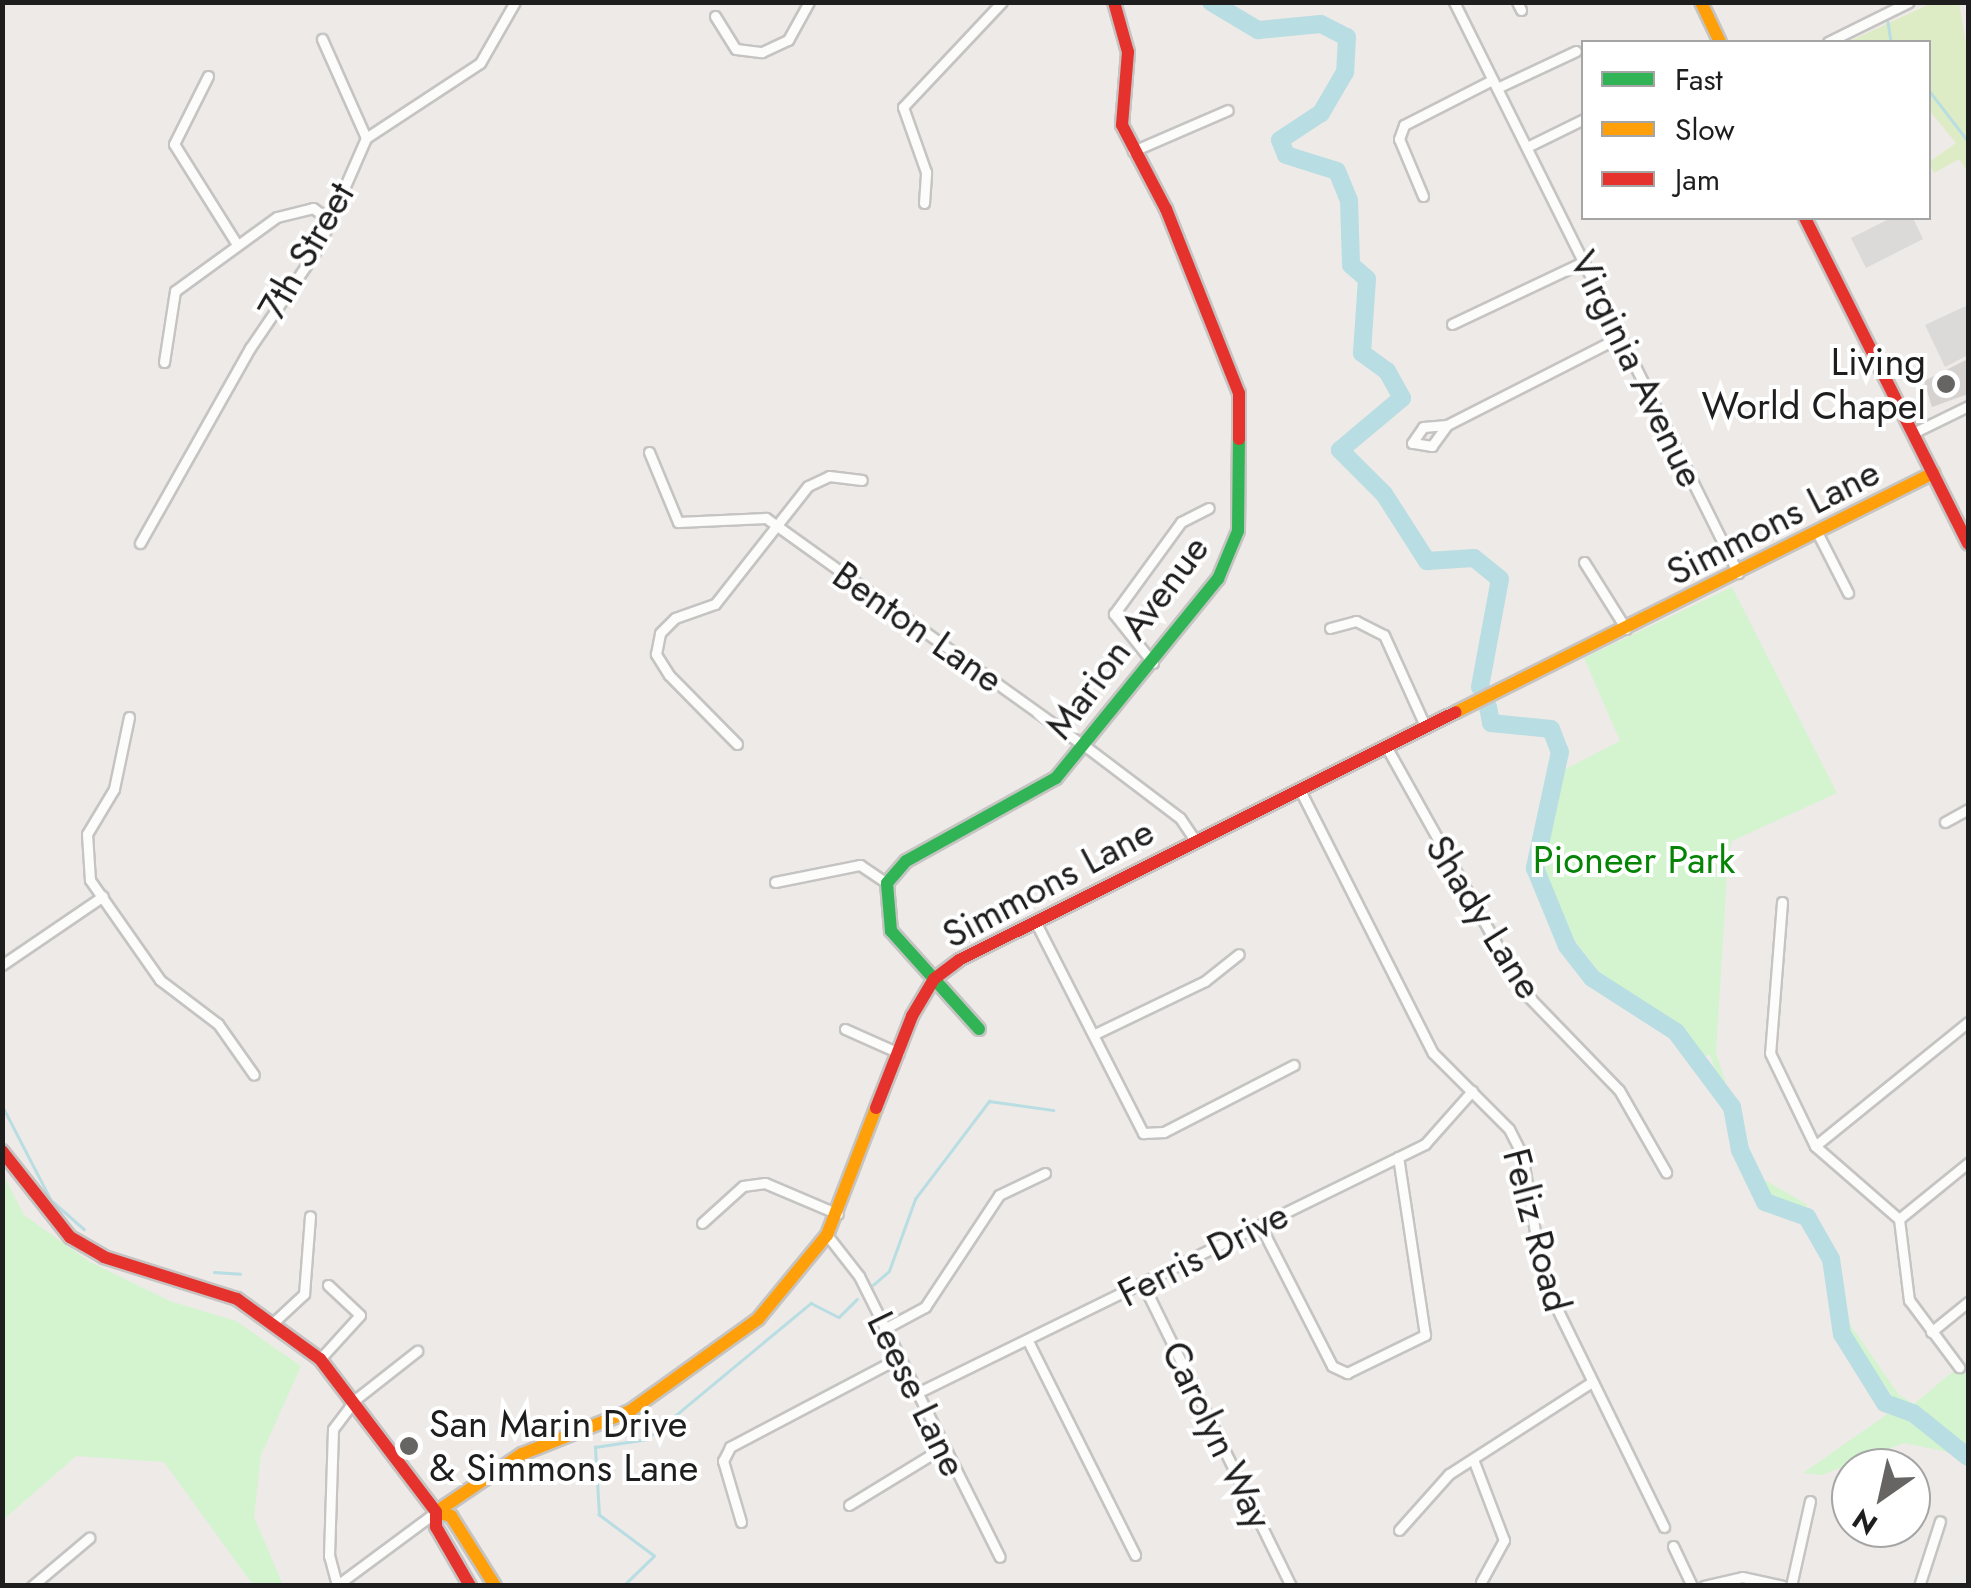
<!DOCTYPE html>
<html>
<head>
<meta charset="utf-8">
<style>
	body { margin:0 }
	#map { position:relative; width:1971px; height:1588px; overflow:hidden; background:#edeae7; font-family:Jost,sans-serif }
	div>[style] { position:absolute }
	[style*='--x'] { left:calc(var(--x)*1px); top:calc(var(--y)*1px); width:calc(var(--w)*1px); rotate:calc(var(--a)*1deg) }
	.religious>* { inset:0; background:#dbdad8 }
	.grass>* { inset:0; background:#ddecc4 }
	.park>* { inset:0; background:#d4f4d0 }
	.stream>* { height:2.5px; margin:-1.25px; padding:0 1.25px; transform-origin:1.25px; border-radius:1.25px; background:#b8dde2 }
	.river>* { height:18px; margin:-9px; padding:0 9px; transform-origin:9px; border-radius:9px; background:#b8dde2 }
	.building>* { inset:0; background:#d5d2d0 }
	.roads { filter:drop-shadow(2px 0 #c5c4c3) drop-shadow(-2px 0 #c5c4c3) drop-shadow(0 2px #c5c4c3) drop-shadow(0 -2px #c5c4c3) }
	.street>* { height:9px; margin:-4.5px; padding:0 4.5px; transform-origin:4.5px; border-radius:4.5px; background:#fcfcfb }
	.fast>* { height:12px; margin:-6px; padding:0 6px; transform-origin:6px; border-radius:6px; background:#30b455 }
	.slow>* { height:12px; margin:-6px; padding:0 6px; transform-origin:6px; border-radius:6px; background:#ff9f0a }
	.jam>* { height:12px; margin:-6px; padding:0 6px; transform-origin:6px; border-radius:6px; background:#e5322d }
	.dots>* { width:28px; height:28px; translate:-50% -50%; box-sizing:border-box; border:5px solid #fff; border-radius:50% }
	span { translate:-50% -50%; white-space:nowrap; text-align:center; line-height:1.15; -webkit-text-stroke:8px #fff; paint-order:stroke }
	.street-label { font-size:38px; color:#1e1e1e }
	.poi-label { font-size:38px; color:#1e1e1e }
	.right { translate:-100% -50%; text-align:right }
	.left { translate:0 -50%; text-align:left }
	.park-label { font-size:38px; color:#058405 }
	.frame { position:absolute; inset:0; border:5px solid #1e1e1e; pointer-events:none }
	.legend { position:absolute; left:1581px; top:40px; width:350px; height:180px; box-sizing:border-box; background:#fff; border:2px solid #a5a5a5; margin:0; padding:12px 18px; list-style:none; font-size:30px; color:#1e1e1e }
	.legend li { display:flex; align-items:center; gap:20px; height:50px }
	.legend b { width:50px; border:2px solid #a5a5a5 }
	.north { position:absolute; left:1831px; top:1448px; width:100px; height:100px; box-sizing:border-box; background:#fff; border:2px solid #a5a5a5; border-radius:50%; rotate:214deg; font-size:28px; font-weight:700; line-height:40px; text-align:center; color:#1e1e1e }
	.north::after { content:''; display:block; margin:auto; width:35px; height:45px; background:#666564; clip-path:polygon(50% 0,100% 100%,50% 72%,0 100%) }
</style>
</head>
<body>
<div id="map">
	<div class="religious">
		<i style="clip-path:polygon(1891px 218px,1913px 218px,1923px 239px,1866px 268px,1851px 238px)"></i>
		<i style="clip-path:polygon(1968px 305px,1968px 355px,1945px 367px,1925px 325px)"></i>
	</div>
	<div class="grass">
		<i style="clip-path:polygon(1932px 3px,1959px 3px,1968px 56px,1968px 172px,1959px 159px,1934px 173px,1929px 162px,1956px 143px,1929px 110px,1928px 42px,1848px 42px)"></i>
	</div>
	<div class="park">
		<i style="clip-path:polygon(1732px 587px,1837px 793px,1732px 841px,1728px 858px,1716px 1053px,1756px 1175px,1806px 1204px,1809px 1213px,1793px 1217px,1754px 1176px,1710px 1055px,1697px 1057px,1612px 988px,1545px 903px,1535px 868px,1545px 828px,1539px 803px,1550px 777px,1620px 741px,1584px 658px)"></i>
		<i style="clip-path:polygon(3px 1174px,24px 1215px,90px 1262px,170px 1301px,236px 1321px,301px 1366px,261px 1455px,254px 1517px,283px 1585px,253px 1585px,164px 1462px,76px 1456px,3px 1520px)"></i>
		<i style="clip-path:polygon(1821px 1228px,1841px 1271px,1849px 1323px,1899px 1395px,1914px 1404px,1968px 1359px,1968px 1456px,1904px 1443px,1822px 1475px,1803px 1473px,1899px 1406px,1859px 1347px,1835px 1301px)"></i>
	</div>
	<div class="stream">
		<i style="--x:1888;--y:22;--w:20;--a:81"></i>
		<i style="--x:1928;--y:89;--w:66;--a:52.4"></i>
		<i style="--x:2;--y:1105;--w:107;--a:62.7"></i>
		<i style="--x:51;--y:1200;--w:44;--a:41.3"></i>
		<i style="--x:214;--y:1272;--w:26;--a:4"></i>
		<i style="--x:873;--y:1285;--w:21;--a:-41"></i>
		<i style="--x:889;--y:1271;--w:77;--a:-70.1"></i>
		<i style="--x:915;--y:1199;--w:123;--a:-52.9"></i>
		<i style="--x:989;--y:1101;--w:65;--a:8"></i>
		<i style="--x:623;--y:1586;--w:43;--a:-44.1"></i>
		<i style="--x:654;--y:1556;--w:69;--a:-143.3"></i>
		<i style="--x:599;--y:1515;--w:68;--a:-93.4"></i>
		<i style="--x:595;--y:1447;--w:53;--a:-8.7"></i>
		<i style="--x:647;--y:1439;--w:213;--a:-39.7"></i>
		<i style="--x:811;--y:1303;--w:31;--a:27"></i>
		<i style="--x:839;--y:1317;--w:25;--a:-45"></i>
	</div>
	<div class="river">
		<i style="--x:1211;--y:2;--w:55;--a:30.8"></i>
		<i style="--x:1258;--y:30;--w:63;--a:-5.4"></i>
		<i style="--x:1321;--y:24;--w:29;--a:27"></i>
		<i style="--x:1347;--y:37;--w:35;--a:93"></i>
		<i style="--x:1345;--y:72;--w:48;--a:120.3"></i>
		<i style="--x:1321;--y:113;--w:49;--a:146.6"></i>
		<i style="--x:1280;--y:140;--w:16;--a:68"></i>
		<i style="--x:1286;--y:155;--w:53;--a:17.4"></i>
		<i style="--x:1337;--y:171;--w:31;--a:68"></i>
		<i style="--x:1349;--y:200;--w:65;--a:88.2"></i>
		<i style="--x:1351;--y:265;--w:21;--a:41"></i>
		<i style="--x:1367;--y:279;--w:74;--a:93.9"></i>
		<i style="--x:1362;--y:353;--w:31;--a:36"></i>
		<i style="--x:1387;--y:371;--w:31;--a:61"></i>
		<i style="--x:1402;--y:398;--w:81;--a:140"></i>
		<i style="--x:1340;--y:450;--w:62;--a:45"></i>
		<i style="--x:1384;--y:494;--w:80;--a:57.3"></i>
		<i style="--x:1427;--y:561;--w:47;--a:-3.7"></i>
		<i style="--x:1474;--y:558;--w:33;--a:39"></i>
		<i style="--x:1500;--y:579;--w:110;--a:100.5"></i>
		<i style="--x:1488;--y:707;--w:16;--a:79"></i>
		<i style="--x:1491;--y:723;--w:60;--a:5.7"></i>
		<i style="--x:1551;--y:729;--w:25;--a:69"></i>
		<i style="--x:1560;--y:752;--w:119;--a:102.2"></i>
		<i style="--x:1535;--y:868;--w:84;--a:67.7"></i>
		<i style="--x:1567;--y:946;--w:41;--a:52"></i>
		<i style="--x:1592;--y:978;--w:100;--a:32.7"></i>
		<i style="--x:1676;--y:1032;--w:94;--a:53.3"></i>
		<i style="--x:1732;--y:1107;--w:44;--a:79.5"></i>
		<i style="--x:1740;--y:1150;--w:58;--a:64.3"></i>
		<i style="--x:1765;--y:1202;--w:45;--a:19.7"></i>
		<i style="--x:1807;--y:1217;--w:48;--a:60.3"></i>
		<i style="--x:1831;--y:1259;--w:76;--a:81.7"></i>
		<i style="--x:1842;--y:1334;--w:81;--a:58.1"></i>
		<i style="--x:1885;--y:1403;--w:30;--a:20"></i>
		<i style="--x:1913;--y:1413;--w:70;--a:38.7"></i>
	</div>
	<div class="building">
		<i style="clip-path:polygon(1968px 359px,1968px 394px,1932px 407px,1924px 381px)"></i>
	</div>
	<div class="roads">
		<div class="street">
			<i style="--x:1454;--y:2;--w:638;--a:63.56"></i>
			<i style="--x:1517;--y:2;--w:9;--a:63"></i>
			<i style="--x:715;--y:16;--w:39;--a:58"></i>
			<i style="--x:736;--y:49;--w:26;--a:7"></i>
			<i style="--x:762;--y:52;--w:29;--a:-25"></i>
			<i style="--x:788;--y:40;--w:43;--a:-61.1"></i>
			<i style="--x:322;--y:39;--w:108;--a:66"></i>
			<i style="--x:1828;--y:42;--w:90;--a:-26.3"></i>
			<i style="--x:208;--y:76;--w:76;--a:116.6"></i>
			<i style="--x:174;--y:144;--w:117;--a:57.9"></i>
			<i style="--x:1497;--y:88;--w:87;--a:-25.1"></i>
			<i style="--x:1527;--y:147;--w:64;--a:-26.2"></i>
			<i style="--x:1133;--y:151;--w:103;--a:-23.3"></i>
			<i style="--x:1423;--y:196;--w:62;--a:-112.8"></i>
			<i style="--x:1399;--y:139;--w:15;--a:-70"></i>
			<i style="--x:1404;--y:125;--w:99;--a:-27.1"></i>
			<i style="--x:924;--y:203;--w:31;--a:-86"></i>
			<i style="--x:926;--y:172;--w:69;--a:-109.5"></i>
			<i style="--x:903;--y:107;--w:144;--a:-46.7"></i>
			<i style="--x:1452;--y:324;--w:147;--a:-25.3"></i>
			<i style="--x:164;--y:362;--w:72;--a:-81.2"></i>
			<i style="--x:175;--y:291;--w:126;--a:-36"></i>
			<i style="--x:277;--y:217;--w:37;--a:-14"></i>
			<i style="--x:313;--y:208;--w:24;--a:36"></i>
			<i style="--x:1447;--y:425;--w:26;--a:126"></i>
			<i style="--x:1432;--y:446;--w:20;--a:-171"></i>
			<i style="--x:1412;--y:443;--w:19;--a:-55"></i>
			<i style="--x:1423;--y:427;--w:24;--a:-5"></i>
			<i style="--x:1447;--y:425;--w:194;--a:-27"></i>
			<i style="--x:1913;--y:433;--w:61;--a:-26.1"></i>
			<i style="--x:649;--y:452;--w:76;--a:67.5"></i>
			<i style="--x:678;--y:522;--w:88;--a:-2.6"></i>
			<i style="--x:766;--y:518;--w:392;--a:35.6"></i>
			<i style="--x:1085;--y:746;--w:119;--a:37.2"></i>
			<i style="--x:1180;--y:818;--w:27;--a:56"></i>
			<i style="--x:1818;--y:534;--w:66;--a:63"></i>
			<i style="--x:140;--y:543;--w:224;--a:-60.6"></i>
			<i style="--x:250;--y:348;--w:121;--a:-55.8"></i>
			<i style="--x:318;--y:248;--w:120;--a:-66.4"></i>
			<i style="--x:366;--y:138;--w:136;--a:-33.3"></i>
			<i style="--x:480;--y:63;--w:70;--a:-60.2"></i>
			<i style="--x:1584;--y:562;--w:79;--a:57.9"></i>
			<i style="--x:1330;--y:628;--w:27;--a:-15"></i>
			<i style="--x:1356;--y:621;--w:31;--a:27"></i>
			<i style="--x:1384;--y:635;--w:102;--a:65.7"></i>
			<i style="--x:1153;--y:663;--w:63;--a:-128.5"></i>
			<i style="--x:1114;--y:614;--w:114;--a:-53.9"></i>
			<i style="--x:1181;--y:522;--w:31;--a:-27"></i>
			<i style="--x:129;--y:717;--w:74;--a:101.8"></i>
			<i style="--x:114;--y:789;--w:52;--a:121"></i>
			<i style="--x:87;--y:834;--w:46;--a:86.3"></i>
			<i style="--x:90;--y:880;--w:122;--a:55"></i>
			<i style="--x:160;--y:980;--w:73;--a:37.2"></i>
			<i style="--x:218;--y:1024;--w:62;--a:54.8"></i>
			<i style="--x:737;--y:744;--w:97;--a:-134.6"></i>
			<i style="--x:669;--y:675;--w:25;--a:-122"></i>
			<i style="--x:656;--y:654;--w:21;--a:-79"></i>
			<i style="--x:660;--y:633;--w:21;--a:-45"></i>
			<i style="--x:675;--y:618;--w:42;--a:-19.3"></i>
			<i style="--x:715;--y:604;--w:150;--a:-51.8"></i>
			<i style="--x:808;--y:486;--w:23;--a:-25"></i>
			<i style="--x:829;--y:476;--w:33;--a:7"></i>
			<i style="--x:1387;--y:748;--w:277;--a:60.8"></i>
			<i style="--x:1522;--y:990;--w:139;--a:45.9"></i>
			<i style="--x:1619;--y:1090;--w:95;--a:60.2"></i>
			<i style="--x:1301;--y:792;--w:292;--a:63.2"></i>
			<i style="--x:1433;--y:1053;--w:107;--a:45"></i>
			<i style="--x:1509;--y:1129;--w:28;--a:63"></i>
			<i style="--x:1522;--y:1154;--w:128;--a:80.5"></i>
			<i style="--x:1543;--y:1280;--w:275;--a:63.9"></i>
			<i style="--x:1945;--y:822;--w:26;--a:-29"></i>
			<i style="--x:775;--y:882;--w:87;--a:-11.3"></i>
			<i style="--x:860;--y:865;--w:32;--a:34"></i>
			<i style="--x:1782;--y:902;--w:151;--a:94.5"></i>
			<i style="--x:1770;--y:1053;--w:103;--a:64.2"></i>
			<i style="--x:1815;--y:1146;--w:111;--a:41"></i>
			<i style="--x:1899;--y:1219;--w:82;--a:83"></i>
			<i style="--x:1909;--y:1300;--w:84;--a:53.3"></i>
			<i style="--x:1036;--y:923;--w:236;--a:63"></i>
			<i style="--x:1143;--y:1133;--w:21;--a:-3"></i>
			<i style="--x:1164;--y:1132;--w:146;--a:-27.3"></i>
			<i style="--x:2;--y:965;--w:122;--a:-34.3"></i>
			<i style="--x:845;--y:1029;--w:59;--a:24"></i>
			<i style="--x:1097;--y:1033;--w:120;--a:-25.7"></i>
			<i style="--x:1205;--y:981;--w:43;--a:-38.5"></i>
			<i style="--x:1815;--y:1146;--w:197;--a:-39"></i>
			<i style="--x:1899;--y:1219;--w:89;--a:-39.1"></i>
			<i style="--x:702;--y:1223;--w:55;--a:-42.1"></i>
			<i style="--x:743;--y:1186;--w:22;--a:-8"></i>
			<i style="--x:765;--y:1183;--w:79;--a:23"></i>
			<i style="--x:1260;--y:1225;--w:158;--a:62.9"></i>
			<i style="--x:1332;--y:1366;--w:17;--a:25"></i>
			<i style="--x:1347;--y:1373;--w:87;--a:-26"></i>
			<i style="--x:1425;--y:1335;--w:180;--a:-98.6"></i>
			<i style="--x:827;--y:1235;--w:52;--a:52"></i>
			<i style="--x:859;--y:1276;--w:314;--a:63.4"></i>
			<i style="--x:1143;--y:1284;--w:336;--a:63.9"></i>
			<i style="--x:275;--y:1321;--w:40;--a:-43"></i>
			<i style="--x:304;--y:1294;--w:78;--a:-85.6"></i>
			<i style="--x:884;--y:1329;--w:47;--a:-28.2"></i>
			<i style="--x:925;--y:1307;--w:134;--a:-56.5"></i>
			<i style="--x:999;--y:1195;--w:51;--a:-25.6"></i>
			<i style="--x:1931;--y:1332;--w:48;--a:-39"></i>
			<i style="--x:1029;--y:1343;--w:237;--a:63.4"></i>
			<i style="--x:320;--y:1359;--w:59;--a:-47.7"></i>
			<i style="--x:360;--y:1315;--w:44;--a:-136.8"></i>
			<i style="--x:917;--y:1393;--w:566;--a:-26.11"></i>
			<i style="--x:1425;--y:1144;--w:71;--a:-48.4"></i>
			<i style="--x:1473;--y:1459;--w:87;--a:69.1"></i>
			<i style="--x:1504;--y:1540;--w:48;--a:118.7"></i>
			<i style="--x:849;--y:1505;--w:109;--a:-31.5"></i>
			<i style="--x:741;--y:1522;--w:64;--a:-106.4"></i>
			<i style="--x:723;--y:1461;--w:16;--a:-63"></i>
			<i style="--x:730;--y:1447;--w:191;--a:-27.8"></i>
			<i style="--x:1399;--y:1530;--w:75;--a:-48.2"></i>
			<i style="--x:1449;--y:1474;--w:170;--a:-32.8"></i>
			<i style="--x:1673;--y:1546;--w:44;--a:64.6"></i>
			<i style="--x:337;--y:1585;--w:30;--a:-105"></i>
			<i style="--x:329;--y:1556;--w:127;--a:-88.2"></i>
			<i style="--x:333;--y:1429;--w:38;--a:-53"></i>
			<i style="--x:356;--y:1399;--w:78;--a:-38.2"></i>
			<i style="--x:32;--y:1586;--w:75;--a:-40.1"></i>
			<i style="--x:336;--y:1586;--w:124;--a:-36.5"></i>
			<i style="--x:1704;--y:1586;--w:39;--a:-13"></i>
			<i style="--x:1742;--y:1577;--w:42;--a:12.4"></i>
			<i style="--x:1791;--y:1586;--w:87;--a:-77.4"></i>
			<i style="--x:1919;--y:1586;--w:68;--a:-72.1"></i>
		</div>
		<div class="fast">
			<i style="--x:979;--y:1029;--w:132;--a:-131.9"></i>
			<i style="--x:891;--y:931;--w:48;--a:-94.8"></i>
			<i style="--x:887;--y:883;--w:29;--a:-49"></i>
			<i style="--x:906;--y:861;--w:171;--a:-29"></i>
			<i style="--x:1056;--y:778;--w:257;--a:-50.9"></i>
			<i style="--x:1218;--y:579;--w:52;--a:-67.4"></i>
			<i style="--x:1238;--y:531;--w:92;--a:-89.4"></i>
		</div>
		<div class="slow">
			<i style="--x:1701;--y:2;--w:44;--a:64.6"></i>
			<i style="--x:1456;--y:712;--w:534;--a:-26.61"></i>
			<i style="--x:436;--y:1512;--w:104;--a:-34"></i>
			<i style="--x:522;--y:1454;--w:116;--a:-21.7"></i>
			<i style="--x:630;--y:1411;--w:158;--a:-35.7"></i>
			<i style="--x:758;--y:1319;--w:109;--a:-50.6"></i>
			<i style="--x:827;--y:1235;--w:136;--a:-68.9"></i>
			<i style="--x:436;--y:1512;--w:16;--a:15"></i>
			<i style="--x:451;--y:1516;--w:83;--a:57.8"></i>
		</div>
		<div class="jam">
			<i style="--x:1114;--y:2;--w:52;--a:74.4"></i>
			<i style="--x:1128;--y:52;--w:73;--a:94.7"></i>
			<i style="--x:1122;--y:125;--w:95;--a:62.4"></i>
			<i style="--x:1166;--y:209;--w:198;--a:68.4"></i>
			<i style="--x:1239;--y:393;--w:46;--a:90"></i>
			<i style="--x:1805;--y:218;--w:364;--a:63.4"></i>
			<i style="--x:876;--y:1108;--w:99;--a:-68.6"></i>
			<i style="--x:912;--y:1016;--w:43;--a:-59.3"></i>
			<i style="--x:934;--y:979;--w:31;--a:-37"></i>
			<i style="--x:959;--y:960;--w:555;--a:-26.52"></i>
			<i style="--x:2;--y:1151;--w:110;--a:51.7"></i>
			<i style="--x:70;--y:1237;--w:39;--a:30"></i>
			<i style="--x:104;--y:1257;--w:139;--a:17.5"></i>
			<i style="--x:237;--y:1299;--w:102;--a:35.9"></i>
			<i style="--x:320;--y:1359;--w:192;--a:52.8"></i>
			<i style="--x:436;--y:1512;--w:15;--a:90"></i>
			<i style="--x:436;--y:1527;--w:68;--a:60"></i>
		</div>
	</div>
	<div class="dots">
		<i style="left:1946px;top:384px;background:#666564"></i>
		<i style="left:409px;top:1446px;background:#666564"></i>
	</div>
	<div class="street-label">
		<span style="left:306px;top:251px;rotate:-60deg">7th Street</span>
		<span style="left:1637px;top:369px;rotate:64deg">Virginia Avenue</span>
		<span style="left:1773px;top:522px;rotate:-27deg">Simmons Lane</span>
		<span style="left:918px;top:627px;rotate:35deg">Benton Lane</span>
		<span style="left:1127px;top:637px;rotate:-53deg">Marion Avenue</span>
		<span style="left:1048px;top:883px;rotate:-28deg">Simmons Lane</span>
		<span style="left:1484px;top:917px;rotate:58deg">Shady Lane</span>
		<span style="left:1537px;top:1230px;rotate:75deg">Feliz Road</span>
		<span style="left:1203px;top:1254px;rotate:-27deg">Ferris Drive</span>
		<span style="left:917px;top:1394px;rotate:64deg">Leese Lane</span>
		<span style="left:1217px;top:1435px;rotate:64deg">Carolyn Way</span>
	</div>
	<div class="poi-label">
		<span class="right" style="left:1926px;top:384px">Living<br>World Chapel</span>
		<span class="left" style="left:429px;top:1446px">San Marin Drive<br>&amp; Simmons Lane</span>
	</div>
	<div class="park-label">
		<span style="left:1634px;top:860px">Pioneer Park</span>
	</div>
	<div class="frame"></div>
	<ul class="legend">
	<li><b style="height:12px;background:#30b455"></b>Fast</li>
	<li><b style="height:12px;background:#ff9f0a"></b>Slow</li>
	<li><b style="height:12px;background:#e5322d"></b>Jam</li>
	</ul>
	<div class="north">N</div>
</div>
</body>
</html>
